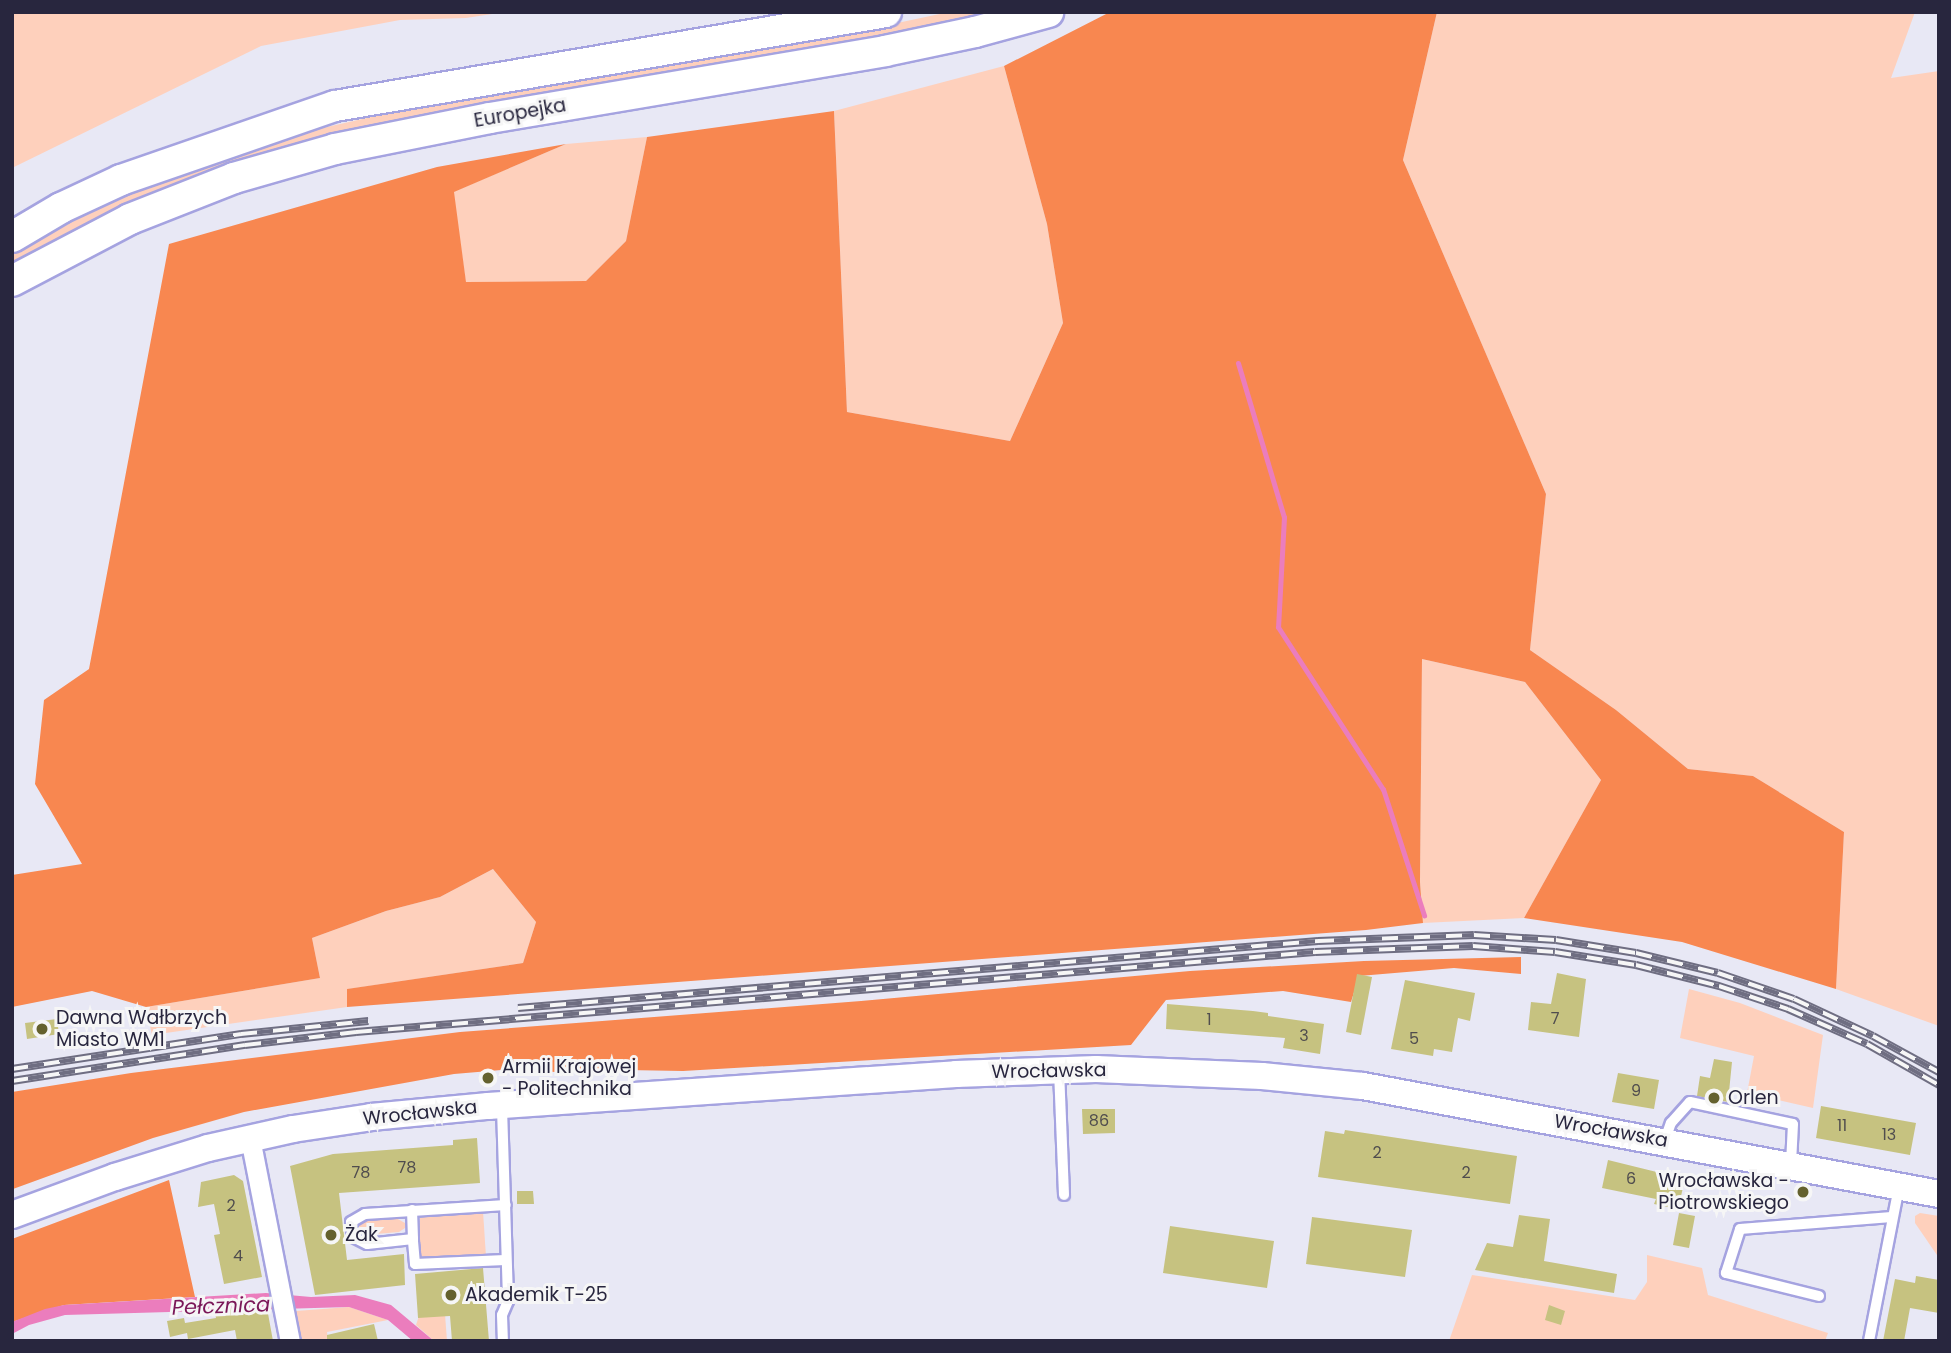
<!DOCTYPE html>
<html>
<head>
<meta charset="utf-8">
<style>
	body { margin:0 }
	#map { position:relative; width:1951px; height:1353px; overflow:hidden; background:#e8e8f5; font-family:Poppins,sans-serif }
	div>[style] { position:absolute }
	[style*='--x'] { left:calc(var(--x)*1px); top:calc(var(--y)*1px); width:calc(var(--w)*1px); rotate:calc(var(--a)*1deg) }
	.green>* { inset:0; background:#fed0bc }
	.forest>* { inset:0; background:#f88750 }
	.water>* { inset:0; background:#eb7dbd }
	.stream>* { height:5px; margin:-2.5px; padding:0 2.5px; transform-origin:2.5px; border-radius:2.5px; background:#eb7dbd }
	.building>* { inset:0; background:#c6c280 }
	.roads { filter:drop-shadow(2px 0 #a5a3e0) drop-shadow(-2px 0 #a5a3e0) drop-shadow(0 2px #a5a3e0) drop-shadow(0 -2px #a5a3e0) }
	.service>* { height:10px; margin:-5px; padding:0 5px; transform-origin:5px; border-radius:5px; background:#fff }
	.minor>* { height:19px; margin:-9.5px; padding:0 9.5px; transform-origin:9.5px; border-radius:9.5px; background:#fff }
	.secondary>* { height:26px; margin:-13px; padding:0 13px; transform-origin:13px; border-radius:13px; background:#fff }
	.primary>* { height:30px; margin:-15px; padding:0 15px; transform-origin:15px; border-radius:15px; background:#fff }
	.rail>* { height:8px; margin-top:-4px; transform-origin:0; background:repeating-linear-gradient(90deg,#f6f6f6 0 16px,#6f6e82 0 32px); box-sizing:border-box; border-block:2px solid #6f6e82 }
	.dots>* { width:19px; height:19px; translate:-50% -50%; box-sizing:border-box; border:4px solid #f6f6f6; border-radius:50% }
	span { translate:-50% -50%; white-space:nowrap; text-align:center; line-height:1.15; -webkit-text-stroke:6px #f6f6f6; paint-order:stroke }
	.number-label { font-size:16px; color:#504d4e }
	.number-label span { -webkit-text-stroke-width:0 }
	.street-label { font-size:19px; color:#28263e }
	.poi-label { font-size:19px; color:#28263e }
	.left { translate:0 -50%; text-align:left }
	.right { translate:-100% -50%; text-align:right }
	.water-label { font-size:21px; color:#7a1758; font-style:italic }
	.frame { position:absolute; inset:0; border:14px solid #28263e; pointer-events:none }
</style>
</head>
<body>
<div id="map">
	<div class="green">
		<i style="clip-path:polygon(12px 12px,505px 12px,466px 18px,400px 20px,261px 46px,12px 168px)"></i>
		<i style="clip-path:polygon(949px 12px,1010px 12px,419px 120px,12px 271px,12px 254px,104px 205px,168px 177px,300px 133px,416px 107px,869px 29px)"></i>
		<i style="clip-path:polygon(1437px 12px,1915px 12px,1891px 78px,1939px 71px,1939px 1026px,1836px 989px,1844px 832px,1753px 776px,1688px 769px,1616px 710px,1530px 650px,1546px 494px,1403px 160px)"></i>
		<i style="clip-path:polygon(1004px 66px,1047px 224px,1063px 323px,1010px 441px,847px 412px,834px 111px)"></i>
		<i style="clip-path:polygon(647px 137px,626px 241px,586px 281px,466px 283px,453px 192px,566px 144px)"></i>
		<i style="clip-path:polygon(1422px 659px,1525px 682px,1601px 780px,1524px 918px,1423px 923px,1420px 882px)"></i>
		<i style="clip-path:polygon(493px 869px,536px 922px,523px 963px,348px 989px,347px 1007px,152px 1035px,146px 1007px,320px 978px,312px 938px,386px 911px,440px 897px)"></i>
		<i style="clip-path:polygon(1689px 989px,1740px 1003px,1823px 1035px,1813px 1108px,1747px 1093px,1754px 1056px,1680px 1038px)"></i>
		<i style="clip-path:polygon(483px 1211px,486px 1257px,421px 1259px,417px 1239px,420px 1217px)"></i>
		<i style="clip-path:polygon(1920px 1213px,1939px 1216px,1939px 1258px,1915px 1223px,1915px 1216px)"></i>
		<i style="clip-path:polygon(396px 1218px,405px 1223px,405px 1228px,399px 1232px,364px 1235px,359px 1230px,358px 1225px,365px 1220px)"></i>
		<i style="clip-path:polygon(1647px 1255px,1702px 1268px,1708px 1295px,1828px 1333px,1825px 1341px,1449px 1341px,1472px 1275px,1635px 1300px,1647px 1282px)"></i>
		<i style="clip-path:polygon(349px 1307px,388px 1320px,327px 1332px,328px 1341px,302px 1341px,296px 1311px)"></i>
		<i style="clip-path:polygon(445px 1314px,447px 1341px,434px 1341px,416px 1325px,419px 1316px)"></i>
	</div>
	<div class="forest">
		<i style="clip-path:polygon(1110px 12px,1437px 12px,1403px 160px,1546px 494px,1530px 650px,1616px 710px,1688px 769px,1753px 776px,1844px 832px,1836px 989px,1682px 942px,1524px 918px,1601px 780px,1525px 682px,1422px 659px,1420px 882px,1423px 923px,1366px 930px,347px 1007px,347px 989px,523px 963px,536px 922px,493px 869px,440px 897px,386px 911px,312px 938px,320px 978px,146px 1007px,92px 991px,12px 1007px,12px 875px,82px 864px,35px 784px,44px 700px,89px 669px,169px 244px,437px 167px,566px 144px,454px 192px,466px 282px,586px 281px,626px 241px,647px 137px,834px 111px,847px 412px,1010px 441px,1063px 323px,1047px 224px,1004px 66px)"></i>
		<i style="clip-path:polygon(1521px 957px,1521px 974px,1454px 968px,1359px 976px,1351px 1002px,1283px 991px,1166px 1000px,1131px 1045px,683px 1071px,570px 1069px,555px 1072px,513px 1069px,454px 1074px,244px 1112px,153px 1138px,13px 1189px,12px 1186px,12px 1092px,131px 1073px,460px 1032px,861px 1001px,1190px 971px,1364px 961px)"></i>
		<i style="clip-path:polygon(169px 1180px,195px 1297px,64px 1305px,12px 1322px,12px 1239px)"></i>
	</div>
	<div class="water">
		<i style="clip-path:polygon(266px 1293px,311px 1297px,355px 1295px,391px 1305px,434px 1341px,413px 1341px,388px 1320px,349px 1307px,65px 1315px,29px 1325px,12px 1334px,12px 1322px,45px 1309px,64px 1305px)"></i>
	</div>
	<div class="stream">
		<i style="--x:1238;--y:363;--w:161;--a:73.4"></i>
		<i style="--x:1284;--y:517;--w:110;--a:93.1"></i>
		<i style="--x:1278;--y:627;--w:193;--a:57.1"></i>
		<i style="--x:1383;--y:789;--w:133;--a:72"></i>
	</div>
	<div class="building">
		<i style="clip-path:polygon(1557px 973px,1586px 979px,1579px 1037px,1528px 1030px,1531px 1002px,1551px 1004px)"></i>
		<i style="clip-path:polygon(1357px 974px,1372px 977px,1361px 1035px,1346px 1032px)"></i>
		<i style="clip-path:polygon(1405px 980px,1475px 993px,1470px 1021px,1458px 1018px,1452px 1052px,1434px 1049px,1433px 1056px,1391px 1049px)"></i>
		<i style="clip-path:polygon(1167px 1004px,1253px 1011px,1268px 1013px,1268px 1016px,1324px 1024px,1320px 1054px,1283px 1048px,1285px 1038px,1166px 1029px)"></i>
		<i style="clip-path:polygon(57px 1019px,59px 1034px,27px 1039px,25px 1023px)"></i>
		<i style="clip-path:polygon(1714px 1059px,1732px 1062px,1728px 1102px,1697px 1096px,1700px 1076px,1710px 1078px)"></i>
		<i style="clip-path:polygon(1618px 1073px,1659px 1080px,1654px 1109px,1612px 1102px)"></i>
		<i style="clip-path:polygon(1821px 1106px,1916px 1123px,1910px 1155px,1816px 1138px)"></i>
		<i style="clip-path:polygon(1082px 1109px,1115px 1109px,1115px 1133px,1083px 1134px)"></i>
		<i style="clip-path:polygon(1345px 1130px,1517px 1156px,1510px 1204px,1318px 1177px,1325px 1131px,1344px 1134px)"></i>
		<i style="clip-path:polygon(477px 1138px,480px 1183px,339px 1193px,347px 1260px,404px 1254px,405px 1285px,315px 1295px,290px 1166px,333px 1154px,453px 1145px,453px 1140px)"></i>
		<i style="clip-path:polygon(1608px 1160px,1685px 1179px,1678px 1209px,1654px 1204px,1656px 1199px,1602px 1188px)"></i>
		<i style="clip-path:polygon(234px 1175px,243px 1181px,262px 1277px,224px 1284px,214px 1235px,220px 1234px,214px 1204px,198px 1207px,201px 1182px)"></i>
		<i style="clip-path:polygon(517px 1191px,533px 1191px,534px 1204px,517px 1204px)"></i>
		<i style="clip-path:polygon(1679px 1213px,1695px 1216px,1689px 1248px,1673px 1245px)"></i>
		<i style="clip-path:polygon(1519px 1215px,1550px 1219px,1544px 1261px,1617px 1274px,1614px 1293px,1475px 1270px,1487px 1243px,1513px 1247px)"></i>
		<i style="clip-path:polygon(1312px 1217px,1412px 1230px,1405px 1277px,1306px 1264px)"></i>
		<i style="clip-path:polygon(1170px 1226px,1274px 1241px,1267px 1288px,1163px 1273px)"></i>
		<i style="clip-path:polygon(483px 1268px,489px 1341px,452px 1341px,450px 1316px,418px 1318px,415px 1274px)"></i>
		<i style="clip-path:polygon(1916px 1276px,1939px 1280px,1939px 1313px,1910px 1308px,1904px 1341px,1883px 1341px,1895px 1279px,1915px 1283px)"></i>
		<i style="clip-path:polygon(1549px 1305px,1565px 1311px,1561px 1325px,1545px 1320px)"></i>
		<i style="clip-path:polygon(267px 1308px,273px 1341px,237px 1341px,235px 1330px,188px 1339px,187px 1333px,170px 1337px,167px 1321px,184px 1318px,185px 1323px,216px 1318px,214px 1309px)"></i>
		<i style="clip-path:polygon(374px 1324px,378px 1341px,327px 1341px,327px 1335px)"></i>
	</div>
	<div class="roads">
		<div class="service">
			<i style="--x:1059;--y:1070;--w:125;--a:87.7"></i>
			<i style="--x:502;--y:1108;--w:193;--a:88.2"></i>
			<i style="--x:508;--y:1301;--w:15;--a:113"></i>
			<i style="--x:502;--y:1315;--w:26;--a:88"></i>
			<i style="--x:1665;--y:1140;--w:18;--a:-71"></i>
			<i style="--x:1671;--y:1123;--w:28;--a:-48"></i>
			<i style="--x:1690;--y:1102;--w:105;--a:12.1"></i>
			<i style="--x:1793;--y:1124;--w:40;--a:92.9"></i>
			<i style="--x:412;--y:1210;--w:29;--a:88"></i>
			<i style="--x:505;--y:1260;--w:90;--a:177.5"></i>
			<i style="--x:415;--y:1264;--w:25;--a:-95"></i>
			<i style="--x:413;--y:1239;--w:46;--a:173.8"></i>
			<i style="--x:367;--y:1244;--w:16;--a:-153"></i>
			<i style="--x:353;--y:1237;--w:15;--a:-98"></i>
			<i style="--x:351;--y:1222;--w:16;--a:-30"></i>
			<i style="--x:365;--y:1214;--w:141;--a:-3.7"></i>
			<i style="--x:1819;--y:1296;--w:96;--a:-166.1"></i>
			<i style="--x:1726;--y:1273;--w:46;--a:-72.3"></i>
			<i style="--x:1740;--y:1229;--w:152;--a:-4.5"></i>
			<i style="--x:1869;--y:1341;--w:157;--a:-79"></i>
		</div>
		<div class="minor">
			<i style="--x:250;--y:1138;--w:207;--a:78.9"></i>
		</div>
		<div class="secondary">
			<i style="--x:12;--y:1215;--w:110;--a:-20.3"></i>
			<i style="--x:115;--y:1177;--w:97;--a:-17.3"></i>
			<i style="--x:208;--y:1148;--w:87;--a:-12.6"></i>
			<i style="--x:293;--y:1129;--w:79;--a:-8.7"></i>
			<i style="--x:371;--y:1117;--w:118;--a:-5.4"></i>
			<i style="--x:488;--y:1106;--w:469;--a:-3.9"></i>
			<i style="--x:956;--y:1074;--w:140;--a:-2"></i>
			<i style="--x:1096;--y:1069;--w:166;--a:2.4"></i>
			<i style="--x:1262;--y:1076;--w:101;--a:5.7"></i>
			<i style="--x:1363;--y:1086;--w:586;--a:10.62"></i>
		</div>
		<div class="primary">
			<i style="--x:12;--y:237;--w:57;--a:-30.6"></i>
			<i style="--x:61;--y:208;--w:66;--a:-25"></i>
			<i style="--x:121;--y:180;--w:226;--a:-19.1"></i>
			<i style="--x:335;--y:106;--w:559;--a:-9.68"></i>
			<i style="--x:12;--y:281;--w:133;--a:-27.7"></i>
			<i style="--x:130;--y:219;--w:112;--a:-21.5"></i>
			<i style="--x:234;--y:178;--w:105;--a:-16"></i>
			<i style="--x:335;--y:149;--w:158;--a:-11.3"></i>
			<i style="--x:490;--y:118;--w:401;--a:-9.6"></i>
			<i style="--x:885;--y:51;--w:92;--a:-11.9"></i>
			<i style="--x:975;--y:32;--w:76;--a:-15.3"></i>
		</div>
	</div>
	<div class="rail">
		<i style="--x:518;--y:1008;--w:803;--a:-4.79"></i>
		<i style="--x:1318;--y:941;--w:156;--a:-2.2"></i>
		<i style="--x:1474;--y:935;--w:82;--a:3.5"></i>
		<i style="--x:1556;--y:940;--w:81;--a:9.2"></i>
		<i style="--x:1636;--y:953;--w:84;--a:13.7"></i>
		<i style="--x:1718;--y:973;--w:80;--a:18.9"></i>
		<i style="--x:1794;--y:999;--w:87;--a:25.1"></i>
		<i style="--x:1873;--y:1036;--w:75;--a:28.6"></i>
		<i style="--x:12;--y:1069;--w:232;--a:-8.7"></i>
		<i style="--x:241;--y:1034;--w:128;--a:-5.8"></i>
		<i style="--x:12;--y:1081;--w:236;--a:-8.8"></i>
		<i style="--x:245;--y:1045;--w:112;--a:-6.7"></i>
		<i style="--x:356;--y:1032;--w:962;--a:-4.77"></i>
		<i style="--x:1315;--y:952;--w:158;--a:-2.2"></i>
		<i style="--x:1473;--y:946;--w:82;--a:4.2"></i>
		<i style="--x:1555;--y:952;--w:82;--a:9.1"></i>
		<i style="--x:1636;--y:965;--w:86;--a:14.2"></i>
		<i style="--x:1719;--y:986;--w:73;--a:18.4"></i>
		<i style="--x:1788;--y:1009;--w:86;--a:23.9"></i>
		<i style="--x:1867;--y:1044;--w:83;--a:29.7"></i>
	</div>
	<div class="dots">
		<i style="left:42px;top:1029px;background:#64612e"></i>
		<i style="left:488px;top:1078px;background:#64612e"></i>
		<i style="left:1714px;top:1098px;background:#64612e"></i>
		<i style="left:1803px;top:1192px;background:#64612e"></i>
		<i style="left:331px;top:1235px;background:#64612e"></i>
		<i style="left:451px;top:1295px;background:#64612e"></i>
	</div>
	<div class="number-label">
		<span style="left:1555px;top:1019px">7</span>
		<span style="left:1209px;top:1020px">1</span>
		<span style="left:1304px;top:1036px">3</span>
		<span style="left:1414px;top:1039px">5</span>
		<span style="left:1636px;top:1091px">9</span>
		<span style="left:1099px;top:1121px">86</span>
		<span style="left:1842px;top:1126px">11</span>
		<span style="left:1889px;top:1135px">13</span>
		<span style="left:1377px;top:1153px">2</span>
		<span style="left:407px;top:1168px">78</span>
		<span style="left:361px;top:1173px">78</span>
		<span style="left:1466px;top:1173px">2</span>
		<span style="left:1631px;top:1179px">6</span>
		<span style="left:231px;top:1206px">2</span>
		<span style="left:238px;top:1256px">4</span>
	</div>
	<div class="street-label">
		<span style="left:520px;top:113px;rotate:-10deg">Europejka</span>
		<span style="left:1049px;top:1071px;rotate:-1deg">Wrocławska</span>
		<span style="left:420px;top:1113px;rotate:-6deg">Wrocławska</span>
		<span style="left:1611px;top:1131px;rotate:10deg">Wrocławska</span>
	</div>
	<div class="poi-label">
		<span class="left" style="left:56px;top:1029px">Dawna Wałbrzych<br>Miasto WM1</span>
		<span class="left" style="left:502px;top:1078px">Armii Krajowej<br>- Politechnika</span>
		<span class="left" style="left:1728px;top:1098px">Orlen</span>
		<span class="right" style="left:1789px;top:1192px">Wrocławska -<br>Piotrowskiego</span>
		<span class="left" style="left:345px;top:1235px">Żak</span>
		<span class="left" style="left:465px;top:1295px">Akademik T-25</span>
	</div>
	<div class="water-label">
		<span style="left:221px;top:1306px;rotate:-2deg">Pełcznica</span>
	</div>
	<div class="frame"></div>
</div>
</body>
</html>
